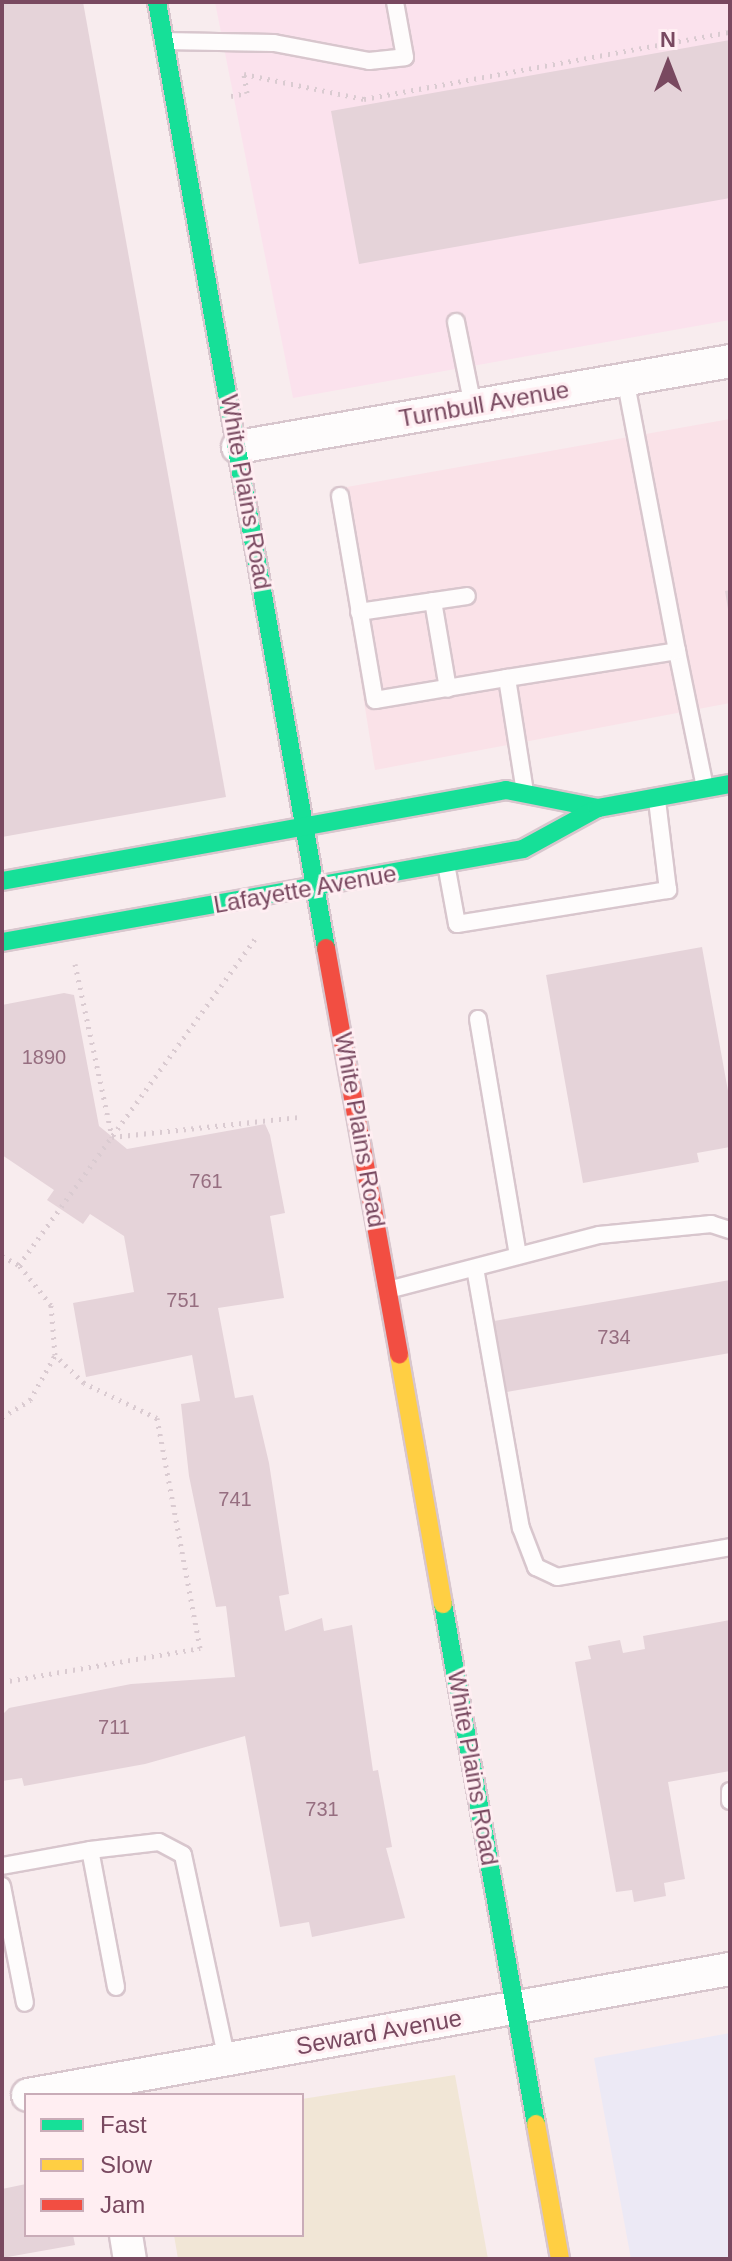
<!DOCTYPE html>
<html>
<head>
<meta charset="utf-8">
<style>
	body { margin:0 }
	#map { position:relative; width:732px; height:2261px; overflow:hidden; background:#f8ecee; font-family:Arial,sans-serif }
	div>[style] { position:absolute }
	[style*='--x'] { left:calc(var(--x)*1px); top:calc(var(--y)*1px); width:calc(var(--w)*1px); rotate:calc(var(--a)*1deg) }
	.residential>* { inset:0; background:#fae2e8 }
	.commercial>* { inset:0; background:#fbe2ed }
	.education>* { inset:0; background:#ece9f5 }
	.green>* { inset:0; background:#f1e6d6 }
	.building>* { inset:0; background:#e5d3d9 }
	.path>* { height:5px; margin-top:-2.5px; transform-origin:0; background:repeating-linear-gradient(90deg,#dacbd1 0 2px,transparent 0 8px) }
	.roads { filter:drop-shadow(2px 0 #d8c6cd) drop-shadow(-2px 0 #d8c6cd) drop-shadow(0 2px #d8c6cd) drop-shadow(0 -2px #d8c6cd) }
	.lane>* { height:16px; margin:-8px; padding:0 8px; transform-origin:8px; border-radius:8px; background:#fefcfc }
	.street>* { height:32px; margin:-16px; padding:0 16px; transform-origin:16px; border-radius:16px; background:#fefcfc }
	.fast>* { height:18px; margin:-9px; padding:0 9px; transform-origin:9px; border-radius:9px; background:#16e098 }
	.slow>* { height:18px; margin:-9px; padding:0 9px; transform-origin:9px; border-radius:9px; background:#ffcf43 }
	.jam>* { height:18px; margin:-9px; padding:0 9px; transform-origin:9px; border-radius:9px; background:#f24e42 }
	span { translate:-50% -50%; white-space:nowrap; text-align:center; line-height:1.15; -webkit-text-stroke:6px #ffeef2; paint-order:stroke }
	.number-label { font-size:20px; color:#966e80 }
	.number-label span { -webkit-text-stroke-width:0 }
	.street-label { font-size:24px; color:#794960 }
	.frame { position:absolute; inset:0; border:4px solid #794960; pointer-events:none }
	.legend { position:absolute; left:24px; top:2093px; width:280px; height:144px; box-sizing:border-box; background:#ffeef2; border:2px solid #c9acb8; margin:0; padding:10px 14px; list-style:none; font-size:24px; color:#794960 }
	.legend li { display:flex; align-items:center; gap:16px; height:40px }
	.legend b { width:40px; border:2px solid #c9acb8 }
	.north { position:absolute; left:628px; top:24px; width:80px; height:80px; -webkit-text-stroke:6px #ffeef2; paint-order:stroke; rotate:0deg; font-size:22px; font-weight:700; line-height:32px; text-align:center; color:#794960 }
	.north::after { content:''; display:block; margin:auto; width:28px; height:36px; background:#794960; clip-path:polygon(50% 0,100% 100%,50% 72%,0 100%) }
</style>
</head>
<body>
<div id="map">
	<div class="residential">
		<i style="clip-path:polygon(730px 419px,730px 703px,375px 770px,330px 490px)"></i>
	</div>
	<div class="commercial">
		<i style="clip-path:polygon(215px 2px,730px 2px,730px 320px,293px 398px)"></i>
	</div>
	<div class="education">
		<i style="clip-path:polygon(730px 2033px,730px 2259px,631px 2259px,594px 2058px)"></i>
	</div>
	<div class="green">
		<i style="clip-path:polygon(455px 2075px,488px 2259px,178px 2259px,174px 2235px,302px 2235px,302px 2099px)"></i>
	</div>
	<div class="building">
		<i style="clip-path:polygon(2px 2px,83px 2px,226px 797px,2px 837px)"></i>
		<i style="clip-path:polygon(730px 40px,730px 198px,359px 264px,331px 111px)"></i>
		<i style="clip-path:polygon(730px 590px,730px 609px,728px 609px,725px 591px)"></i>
		<i style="clip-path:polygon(702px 947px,730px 1102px,730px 1147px,697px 1153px,699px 1162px,583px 1183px,546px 975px)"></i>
		<i style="clip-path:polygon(64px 993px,74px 995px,99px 1126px,127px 1149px,265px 1124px,270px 1135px,285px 1213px,270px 1216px,284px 1298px,218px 1308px,235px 1398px,253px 1395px,269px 1463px,289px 1594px,279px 1596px,285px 1631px,322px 1618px,324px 1631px,352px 1625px,373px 1771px,378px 1770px,392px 1847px,386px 1848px,405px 1918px,312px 1937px,309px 1922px,280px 1927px,245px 1736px,145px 1764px,24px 1786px,22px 1778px,2px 1781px,2px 1715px,9px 1708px,131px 1684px,235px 1677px,226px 1606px,216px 1607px,189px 1476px,181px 1404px,200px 1401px,192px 1355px,86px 1377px,73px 1303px,134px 1292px,124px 1236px,90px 1214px,83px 1224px,47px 1200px,54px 1190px,2px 1155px,2px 1005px)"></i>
		<i style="clip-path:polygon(730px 1280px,730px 1353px,507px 1392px,494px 1321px)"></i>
		<i style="clip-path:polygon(730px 1620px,730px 1771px,668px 1782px,685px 1879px,664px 1883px,666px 1896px,634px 1902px,632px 1890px,616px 1892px,575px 1662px,591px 1659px,588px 1646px,620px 1640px,623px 1653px,645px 1649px,643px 1636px)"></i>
		<i style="clip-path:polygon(26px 2184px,26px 2235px,73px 2235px,75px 2245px,2px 2258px,2px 2189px)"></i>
	</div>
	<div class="path">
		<i style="--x:231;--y:96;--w:16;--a:-11"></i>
		<i style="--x:247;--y:93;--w:19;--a:-99"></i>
		<i style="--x:244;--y:74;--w:123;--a:11.8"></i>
		<i style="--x:364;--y:99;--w:372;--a:-10.4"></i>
		<i style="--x:75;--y:964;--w:177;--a:77.9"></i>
		<i style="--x:112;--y:1137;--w:187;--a:-6.1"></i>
		<i style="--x:2;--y:1256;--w:19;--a:28"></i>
		<i style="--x:2;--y:1417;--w:33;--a:-31"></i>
		<i style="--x:30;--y:1400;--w:51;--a:-60.9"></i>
		<i style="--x:55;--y:1355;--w:50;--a:-94.6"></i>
		<i style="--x:51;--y:1305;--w:51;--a:-128.7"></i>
		<i style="--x:19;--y:1265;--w:407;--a:-54.1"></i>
		<i style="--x:2;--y:1682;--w:201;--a:-9.7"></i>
		<i style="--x:200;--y:1648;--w:234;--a:-100.6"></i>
		<i style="--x:157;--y:1418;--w:81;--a:-154.4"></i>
		<i style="--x:84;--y:1383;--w:40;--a:-136"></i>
	</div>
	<div class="roads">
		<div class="lane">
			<i style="--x:164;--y:41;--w:110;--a:1"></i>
			<i style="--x:274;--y:43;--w:97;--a:10.7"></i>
			<i style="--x:369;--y:61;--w:36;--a:-6"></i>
			<i style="--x:405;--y:57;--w:56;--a:-100.3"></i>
			<i style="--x:456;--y:322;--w:86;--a:78.6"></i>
			<i style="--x:340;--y:496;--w:207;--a:80.3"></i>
			<i style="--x:375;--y:700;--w:134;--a:-9.5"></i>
			<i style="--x:433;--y:601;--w:89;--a:80.3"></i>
			<i style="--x:359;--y:612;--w:109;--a:-8.4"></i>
			<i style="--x:677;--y:651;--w:139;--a:78.4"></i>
			<i style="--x:525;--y:792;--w:115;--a:-99"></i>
			<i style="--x:507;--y:678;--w:172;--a:-9"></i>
			<i style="--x:677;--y:651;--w:277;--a:-100.8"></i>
			<i style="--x:446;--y:864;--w:61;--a:79.6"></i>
			<i style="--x:457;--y:924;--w:214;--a:-9.2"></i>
			<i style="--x:668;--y:890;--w:90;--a:-97"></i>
			<i style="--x:478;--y:1019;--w:240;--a:80.4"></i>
			<i style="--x:475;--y:1268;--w:264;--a:80"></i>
			<i style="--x:521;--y:1528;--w:42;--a:69"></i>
			<i style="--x:536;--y:1567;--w:23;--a:25"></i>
			<i style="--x:557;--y:1577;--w:176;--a:-9.8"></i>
			<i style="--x:388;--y:1290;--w:218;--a:-14.6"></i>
			<i style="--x:599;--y:1235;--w:113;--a:-5.6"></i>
			<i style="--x:711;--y:1224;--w:20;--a:18"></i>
			<i style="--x:730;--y:1791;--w:10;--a:90"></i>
			<i style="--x:2;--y:1866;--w:89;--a:-10.3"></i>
			<i style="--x:2;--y:1886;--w:119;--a:78.9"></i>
			<i style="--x:116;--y:1987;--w:139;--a:-100.7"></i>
			<i style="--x:90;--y:1850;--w:69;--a:-6.6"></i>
			<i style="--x:159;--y:1842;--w:27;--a:28"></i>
			<i style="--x:183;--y:1855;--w:210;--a:77.9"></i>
		</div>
		<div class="street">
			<i style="--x:238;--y:447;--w:499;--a:-9.9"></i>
			<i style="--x:28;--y:2095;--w:713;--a:-10.18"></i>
			<i style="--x:126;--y:2235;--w:24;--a:81"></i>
		</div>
		<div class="fast">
			<i style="--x:157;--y:2;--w:961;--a:79.87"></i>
			<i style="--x:2;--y:881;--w:512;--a:-10.23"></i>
			<i style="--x:506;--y:790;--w:94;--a:11.1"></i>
			<i style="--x:2;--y:942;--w:529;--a:-10.12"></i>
			<i style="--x:523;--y:849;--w:85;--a:-28.7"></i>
			<i style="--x:598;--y:808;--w:134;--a:-10.3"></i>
			<i style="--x:443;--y:1604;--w:528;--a:79.86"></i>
		</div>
		<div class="slow">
			<i style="--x:399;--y:1355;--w:253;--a:80"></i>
			<i style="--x:536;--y:2124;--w:137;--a:79.9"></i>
		</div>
		<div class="jam">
			<i style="--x:326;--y:948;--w:413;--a:79.8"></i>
		</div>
	</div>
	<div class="number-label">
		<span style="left:44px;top:1057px">1890</span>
		<span style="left:206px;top:1181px">761</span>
		<span style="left:183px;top:1300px">751</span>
		<span style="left:614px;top:1337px">734</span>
		<span style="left:235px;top:1499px">741</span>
		<span style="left:114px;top:1727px">711</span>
		<span style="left:322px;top:1809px">731</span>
	</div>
	<div class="street-label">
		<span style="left:484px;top:404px;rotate:-10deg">Turnbull Avenue</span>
		<span style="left:246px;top:492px;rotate:80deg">White Plains Road</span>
		<span style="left:305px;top:889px;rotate:-10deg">Lafayette Avenue</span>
		<span style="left:360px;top:1130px;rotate:80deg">White Plains Road</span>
		<span style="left:473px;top:1768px;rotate:80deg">White Plains Road</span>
		<span style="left:379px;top:2032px;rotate:-10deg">Seward Avenue</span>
	</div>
	<div class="frame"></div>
	<ul class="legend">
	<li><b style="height:10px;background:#16e098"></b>Fast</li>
	<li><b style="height:10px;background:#ffcf43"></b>Slow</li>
	<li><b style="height:10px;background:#f24e42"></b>Jam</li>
	</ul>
	<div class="north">N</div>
</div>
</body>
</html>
